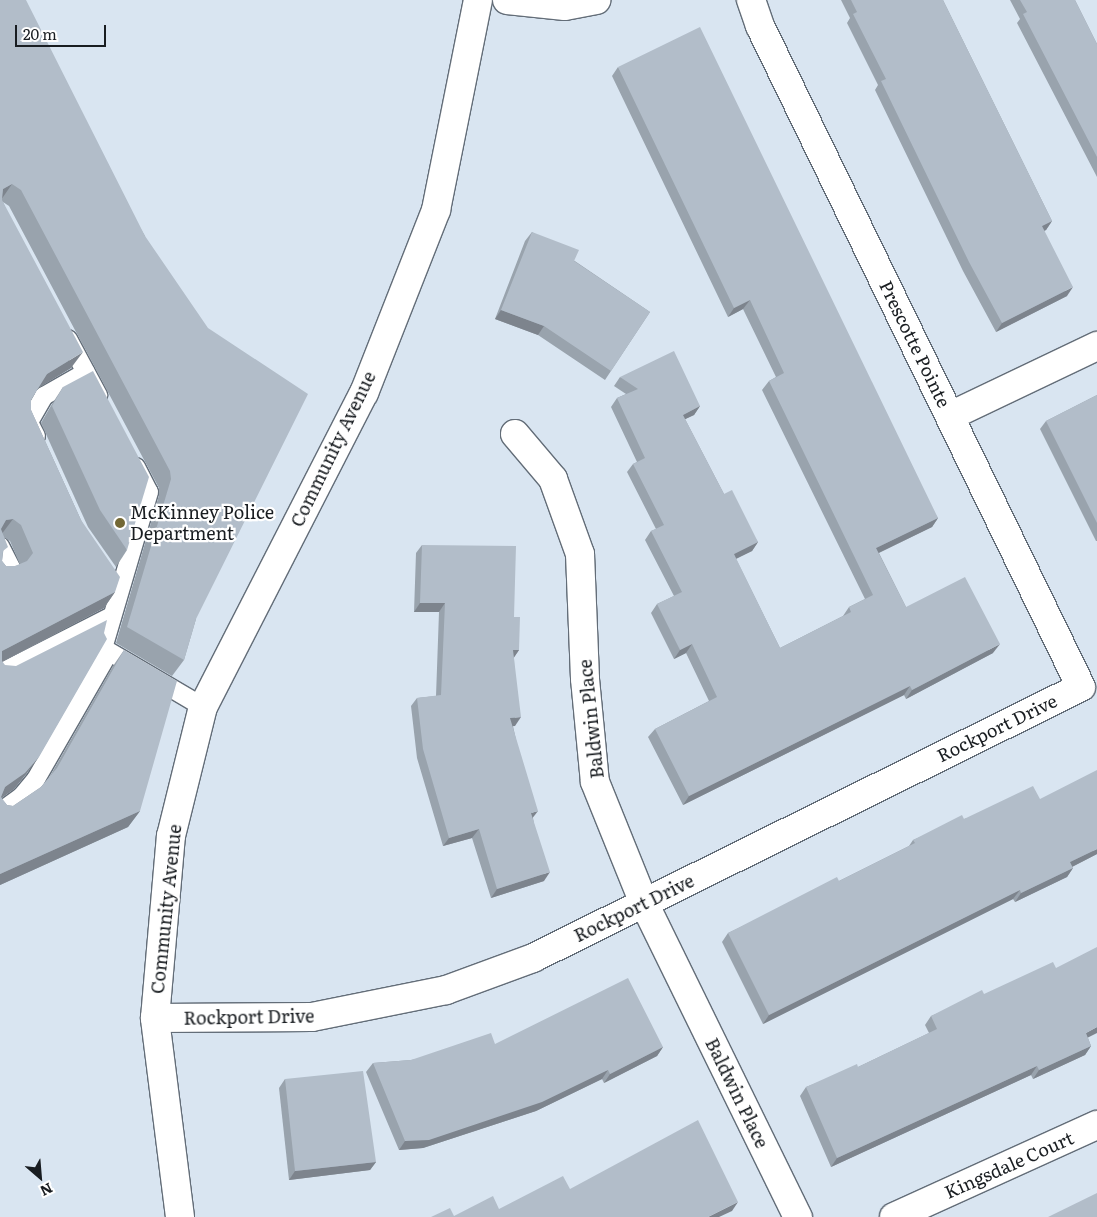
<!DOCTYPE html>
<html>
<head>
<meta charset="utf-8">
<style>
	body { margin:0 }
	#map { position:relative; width:1097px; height:1217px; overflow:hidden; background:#d9e5f1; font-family:Literata,serif }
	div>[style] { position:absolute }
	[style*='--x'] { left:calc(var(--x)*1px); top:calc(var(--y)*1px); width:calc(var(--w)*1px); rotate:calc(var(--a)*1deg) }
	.roads { filter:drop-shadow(1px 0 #636d78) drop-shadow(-1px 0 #636d78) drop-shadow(0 1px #636d78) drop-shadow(0 -1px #636d78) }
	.lane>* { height:18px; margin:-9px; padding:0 9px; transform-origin:9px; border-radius:9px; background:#fff }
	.street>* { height:28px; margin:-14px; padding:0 14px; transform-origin:14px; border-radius:14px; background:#fff }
	.secondary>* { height:28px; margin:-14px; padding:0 14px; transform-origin:14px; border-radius:14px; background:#fff }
	.wall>* { inset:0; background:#99a3ad }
	.shaded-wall>* { inset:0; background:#7d848d }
	.building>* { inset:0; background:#b2bdc9 }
	.dots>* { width:14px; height:14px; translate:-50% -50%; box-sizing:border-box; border:2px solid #fff; border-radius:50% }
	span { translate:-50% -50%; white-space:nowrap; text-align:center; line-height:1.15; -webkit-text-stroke:4.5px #fff; paint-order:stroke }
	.street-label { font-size:18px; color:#191d21 }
	.poi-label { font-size:18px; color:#191d21 }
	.left { translate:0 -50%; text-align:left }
	.north { position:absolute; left:15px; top:1152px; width:50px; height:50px; -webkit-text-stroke:4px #fff; paint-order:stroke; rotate:153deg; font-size:14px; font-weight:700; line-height:20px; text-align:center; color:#191d21 }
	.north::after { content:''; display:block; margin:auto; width:18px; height:22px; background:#191d21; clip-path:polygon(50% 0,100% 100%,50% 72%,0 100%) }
	.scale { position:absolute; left:15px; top:25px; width:91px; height:22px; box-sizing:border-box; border:2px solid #191d21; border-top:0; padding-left:6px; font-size:15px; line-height:18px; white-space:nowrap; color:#191d21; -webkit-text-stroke:4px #fff; paint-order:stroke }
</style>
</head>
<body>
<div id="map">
	<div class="roads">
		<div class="lane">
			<i style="--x:68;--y:339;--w:64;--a:61.8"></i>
			<i style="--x:36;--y:436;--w:16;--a:-117"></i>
			<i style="--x:29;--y:422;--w:30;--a:-60"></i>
			<i style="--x:44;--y:396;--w:48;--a:-29.7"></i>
			<i style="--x:136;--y:467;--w:28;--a:63"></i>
			<i style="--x:149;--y:492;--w:163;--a:106.4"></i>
			<i style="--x:103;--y:648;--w:116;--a:30.5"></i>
			<i style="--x:0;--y:546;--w:25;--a:63"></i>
			<i style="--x:11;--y:568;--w:12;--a:156"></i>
			<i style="--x:0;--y:673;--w:126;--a:-27"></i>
			<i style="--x:0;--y:812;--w:26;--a:-36"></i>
			<i style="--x:21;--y:797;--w:23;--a:-50"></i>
			<i style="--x:36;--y:779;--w:146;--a:-60.1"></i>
		</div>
		<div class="street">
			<i style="--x:507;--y:0;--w:58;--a:5.9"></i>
			<i style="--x:565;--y:6;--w:32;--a:-11"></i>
			<i style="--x:950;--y:416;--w:163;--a:-25.5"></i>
			<i style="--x:515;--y:434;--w:59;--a:49.8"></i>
			<i style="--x:553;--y:479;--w:80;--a:70.2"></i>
			<i style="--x:580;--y:554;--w:125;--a:87.7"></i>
			<i style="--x:585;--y:679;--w:103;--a:84.5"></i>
			<i style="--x:595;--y:782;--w:131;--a:68"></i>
			<i style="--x:644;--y:903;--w:350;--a:63.9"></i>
			<i style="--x:155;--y:1018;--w:157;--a:-0.4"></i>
			<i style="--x:312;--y:1017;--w:137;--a:-11.4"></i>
			<i style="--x:446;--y:990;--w:93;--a:-20.2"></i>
			<i style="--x:533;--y:958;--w:611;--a:-26.31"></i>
			<i style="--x:1081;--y:687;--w:735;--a:-115.9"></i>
			<i style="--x:760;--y:26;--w:28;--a:-109"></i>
			<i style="--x:894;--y:1217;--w:223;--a:-24.4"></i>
		</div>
		<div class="secondary">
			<i style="--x:180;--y:1217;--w:201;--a:-97.2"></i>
			<i style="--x:155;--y:1018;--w:183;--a:-85"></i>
			<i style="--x:171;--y:836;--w:133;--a:-76.1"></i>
			<i style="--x:203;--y:707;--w:353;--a:-62.9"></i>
			<i style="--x:364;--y:393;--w:197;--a:-68.5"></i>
			<i style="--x:436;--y:210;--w:214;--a:-78.7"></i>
		</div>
	</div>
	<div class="wall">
		<i style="clip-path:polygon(evenodd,0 0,145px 236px,196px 619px,184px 660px,172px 676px,116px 643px,159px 495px,159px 488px,9px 206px,3px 202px,71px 368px,38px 388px,31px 400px,31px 410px,81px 520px,115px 592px,104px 608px,2px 662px,27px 773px,14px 789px,1px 798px,7px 805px,13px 806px,41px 787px,50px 776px,113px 666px,124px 650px,140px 811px,128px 827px,0 885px,0 0,5px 538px,10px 541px,20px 565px,15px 566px,6px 566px,2px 561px,5px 538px)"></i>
		<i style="clip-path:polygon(841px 0,943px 0,1052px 221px,1046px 230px,1044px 231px,1067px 296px,996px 332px,963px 271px,875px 90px,878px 85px,847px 23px,850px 18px)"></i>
		<i style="clip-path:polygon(1010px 0,1075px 0,1097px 44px,1097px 177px,1017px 23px,1020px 19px)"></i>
		<i style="clip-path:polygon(618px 67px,938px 518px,932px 527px,879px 553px,906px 607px,993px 653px,906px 699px,904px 695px,683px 805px,648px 737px,655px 729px,709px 701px,686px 653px,674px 659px,651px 613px,657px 604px,674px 596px,645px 540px,651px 531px,656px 529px,627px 472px,633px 464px,637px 462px,611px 407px,617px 398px,626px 394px,614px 386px,620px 377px,700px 406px,694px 415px,685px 419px,724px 494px,758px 542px,752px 551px,736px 559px,780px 648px,843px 616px,849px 607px,865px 599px,762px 390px,769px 381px,776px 377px,743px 309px,728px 317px,612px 76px)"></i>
		<i style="clip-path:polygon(532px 232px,650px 312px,605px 380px,538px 335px,495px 319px,525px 241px)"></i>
		<i style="clip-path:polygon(63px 387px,127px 550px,116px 567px,88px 527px,41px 423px,52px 404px)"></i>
		<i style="clip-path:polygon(1097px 395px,1097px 541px,1096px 541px,1040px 429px,1046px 421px)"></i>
		<i style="clip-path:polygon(422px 545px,514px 617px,519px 650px,514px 657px,515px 726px,513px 726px,533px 818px,544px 881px,491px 898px,472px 838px,443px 846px,417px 758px,411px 706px,417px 698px,436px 696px,439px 612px,414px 612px,416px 553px)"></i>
		<i style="clip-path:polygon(1040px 799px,1097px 854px,1072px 867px,1073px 868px,1067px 877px,1015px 902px,1013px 899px,763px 1024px,722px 942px,728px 933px,839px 881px,909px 846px,913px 840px,964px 819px)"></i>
		<i style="clip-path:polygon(984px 994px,1088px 1038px,1091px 1046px,1085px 1055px,1033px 1079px,1031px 1075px,831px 1167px,800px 1096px,806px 1087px,858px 1067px,929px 1033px,925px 1025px,931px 1016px)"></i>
		<i style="clip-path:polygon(495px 1044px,663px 1047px,657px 1056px,604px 1083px,602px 1079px,536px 1111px,423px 1148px,399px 1150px,366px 1072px,373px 1063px,411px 1060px)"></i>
		<i style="clip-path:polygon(285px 1079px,376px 1162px,370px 1170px,289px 1180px,279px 1088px)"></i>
	</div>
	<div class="shaded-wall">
		<i style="clip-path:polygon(12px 184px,1px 200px,3px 189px)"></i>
		<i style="clip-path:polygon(1052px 221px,1046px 230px,1035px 235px,1042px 226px)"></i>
		<i style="clip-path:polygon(1073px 287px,1067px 296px,996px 332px,1002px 323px)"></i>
		<i style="clip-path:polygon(750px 300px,743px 309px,728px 317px,734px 308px)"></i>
		<i style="clip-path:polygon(501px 310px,544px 326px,538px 335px,495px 319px)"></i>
		<i style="clip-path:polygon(83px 352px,71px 368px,35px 390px,47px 374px)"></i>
		<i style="clip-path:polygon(700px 406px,694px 415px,677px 423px,683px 415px)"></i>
		<i style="clip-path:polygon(938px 518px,932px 527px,870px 557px,876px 548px)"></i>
		<i style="clip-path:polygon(13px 519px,1px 535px,0 529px,6px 520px)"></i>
		<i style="clip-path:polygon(758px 542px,752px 551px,727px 563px,734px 554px)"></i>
		<i style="clip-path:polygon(115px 592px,104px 608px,0 663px,2px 651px)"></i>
		<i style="clip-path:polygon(420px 603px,445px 603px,439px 612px,414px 612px)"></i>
		<i style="clip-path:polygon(692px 644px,686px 653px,674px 659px,680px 650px)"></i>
		<i style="clip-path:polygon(1000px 644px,993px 653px,906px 699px,912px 690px)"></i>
		<i style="clip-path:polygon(513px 650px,519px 650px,513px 659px)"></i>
		<i style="clip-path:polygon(910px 686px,904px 695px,683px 805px,689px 796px)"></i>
		<i style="clip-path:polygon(521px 717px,515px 726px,504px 727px,510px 718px)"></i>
		<i style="clip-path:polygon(39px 757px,27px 773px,14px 789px,0 799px,5px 787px)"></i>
		<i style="clip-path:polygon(140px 811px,128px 827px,0 885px,0 874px)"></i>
		<i style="clip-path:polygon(538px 811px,531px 820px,531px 813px)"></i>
		<i style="clip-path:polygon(479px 829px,472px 838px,443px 846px,449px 838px)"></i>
		<i style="clip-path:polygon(1097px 849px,1097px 854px,1064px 871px,1070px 862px)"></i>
		<i style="clip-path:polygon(1073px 868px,1067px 877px,1015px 902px,1021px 893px)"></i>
		<i style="clip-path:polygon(550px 872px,544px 881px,491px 898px,497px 889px)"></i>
		<i style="clip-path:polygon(1020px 890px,1013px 899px,763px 1024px,769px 1015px)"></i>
		<i style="clip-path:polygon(1097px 1027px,1097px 1033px,1079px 1042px,1086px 1033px)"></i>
		<i style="clip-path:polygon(1091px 1046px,1085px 1055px,1033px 1079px,1039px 1070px)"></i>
		<i style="clip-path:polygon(663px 1047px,657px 1056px,604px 1083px,610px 1074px)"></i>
		<i style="clip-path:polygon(1037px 1066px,1031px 1075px,831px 1167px,837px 1158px)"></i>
		<i style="clip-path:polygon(608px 1070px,602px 1079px,536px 1111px,423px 1148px,399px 1150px,405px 1141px)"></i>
		<i style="clip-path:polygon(376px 1162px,370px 1170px,289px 1180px,295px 1171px)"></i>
		<i style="clip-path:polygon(738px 1202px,732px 1211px,719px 1217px,708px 1217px)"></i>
	</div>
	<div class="building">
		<i style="clip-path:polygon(evenodd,0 0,26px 0,145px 236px,208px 328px,308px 394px,196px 619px,184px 660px,127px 627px,171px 479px,170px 471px,21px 190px,12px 184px,3px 189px,2px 200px,83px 352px,47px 374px,31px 400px,31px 410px,81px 520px,120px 577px,115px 592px,2px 651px,2px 661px,5px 665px,16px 666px,107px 620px,104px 633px,107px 639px,39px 757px,25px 773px,5px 787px,1px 797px,7px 805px,13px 806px,41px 787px,57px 768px,124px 650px,177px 681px,140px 811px,0 874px,0 0,13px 519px,21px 525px,33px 553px,27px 561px,15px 566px,6px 566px,2px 561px,3px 551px,8px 547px,1px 529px,6px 520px,13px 519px)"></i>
		<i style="clip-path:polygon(851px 0,943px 0,1052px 221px,1042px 226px,1073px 287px,1002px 323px,969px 262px,881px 81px,886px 79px,853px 14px,857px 12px)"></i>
		<i style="clip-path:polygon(1020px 0,1075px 0,1097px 44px,1097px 157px,1023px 14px,1027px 12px)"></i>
		<i style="clip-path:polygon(700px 27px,938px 518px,876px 548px,906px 607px,965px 577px,1000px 644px,912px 690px,910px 686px,689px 796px,655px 729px,717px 697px,692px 644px,680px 650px,657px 604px,682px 592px,651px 531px,664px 525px,633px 464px,645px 458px,617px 398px,638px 389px,620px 377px,674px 351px,700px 406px,683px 415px,724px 494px,732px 490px,758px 542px,734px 554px,780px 648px,851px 612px,849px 607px,873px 595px,769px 381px,784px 373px,750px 300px,734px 308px,618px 67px)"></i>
		<i style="clip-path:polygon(532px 232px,579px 250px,574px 261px,650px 312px,611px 371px,544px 326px,501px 310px)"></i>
		<i style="clip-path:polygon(93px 371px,149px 477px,127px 550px,100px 510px,52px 406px,63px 387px)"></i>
		<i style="clip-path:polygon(1097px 395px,1097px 523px,1046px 421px)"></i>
		<i style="clip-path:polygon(422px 545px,516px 546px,514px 617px,520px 617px,519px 650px,513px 650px,521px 717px,510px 718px,538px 811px,531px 813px,550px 872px,497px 889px,479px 829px,449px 838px,423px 749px,417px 698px,441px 695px,445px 603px,420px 603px)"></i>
		<i style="clip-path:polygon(1097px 770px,1097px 849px,1070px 862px,1073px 868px,1021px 893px,1020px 890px,769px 1015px,728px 933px,837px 877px,839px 881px,915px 843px,913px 840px,962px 815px,964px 819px,1033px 786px,1040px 799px)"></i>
		<i style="clip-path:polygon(1097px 947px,1097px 1027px,1086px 1033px,1091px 1046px,1039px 1070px,1037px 1066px,837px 1158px,806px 1087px,857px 1064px,858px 1067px,937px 1029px,931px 1016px,982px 990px,984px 994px,1053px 962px,1056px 968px)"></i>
		<i style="clip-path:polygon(628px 978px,663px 1047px,610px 1074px,608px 1070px,542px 1102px,429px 1140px,405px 1141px,373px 1063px,411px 1060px,491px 1033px,495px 1044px)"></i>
		<i style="clip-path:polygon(363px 1071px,376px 1162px,295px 1171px,285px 1079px)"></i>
		<i style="clip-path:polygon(698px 1120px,738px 1202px,708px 1217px,431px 1217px,450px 1208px,454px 1216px,493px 1196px,499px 1209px,563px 1176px,570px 1189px)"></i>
		<i style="clip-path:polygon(1097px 1193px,1097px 1217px,1048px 1217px)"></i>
	</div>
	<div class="dots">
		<i style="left:120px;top:523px;background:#736835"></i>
	</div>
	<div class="street-label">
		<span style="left:915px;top:344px;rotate:64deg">Prescotte Pointe</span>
		<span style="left:333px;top:449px;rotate:-64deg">Community Avenue</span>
		<span style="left:591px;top:719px;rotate:-96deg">Baldwin Place</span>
		<span style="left:997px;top:728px;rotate:-26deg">Rockport Drive</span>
		<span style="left:634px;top:908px;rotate:-26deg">Rockport Drive</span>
		<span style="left:166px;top:909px;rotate:-84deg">Community Avenue</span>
		<span style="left:249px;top:1017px;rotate:-1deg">Rockport Drive</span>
		<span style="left:737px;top:1093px;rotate:64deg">Baldwin Place</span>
		<span style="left:1009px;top:1165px;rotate:-24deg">Kingsdale Court</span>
	</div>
	<div class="poi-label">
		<span class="left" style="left:130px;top:523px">McKinney Police<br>Department</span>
	</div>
	<div class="north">N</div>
	<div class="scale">20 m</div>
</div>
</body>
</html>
